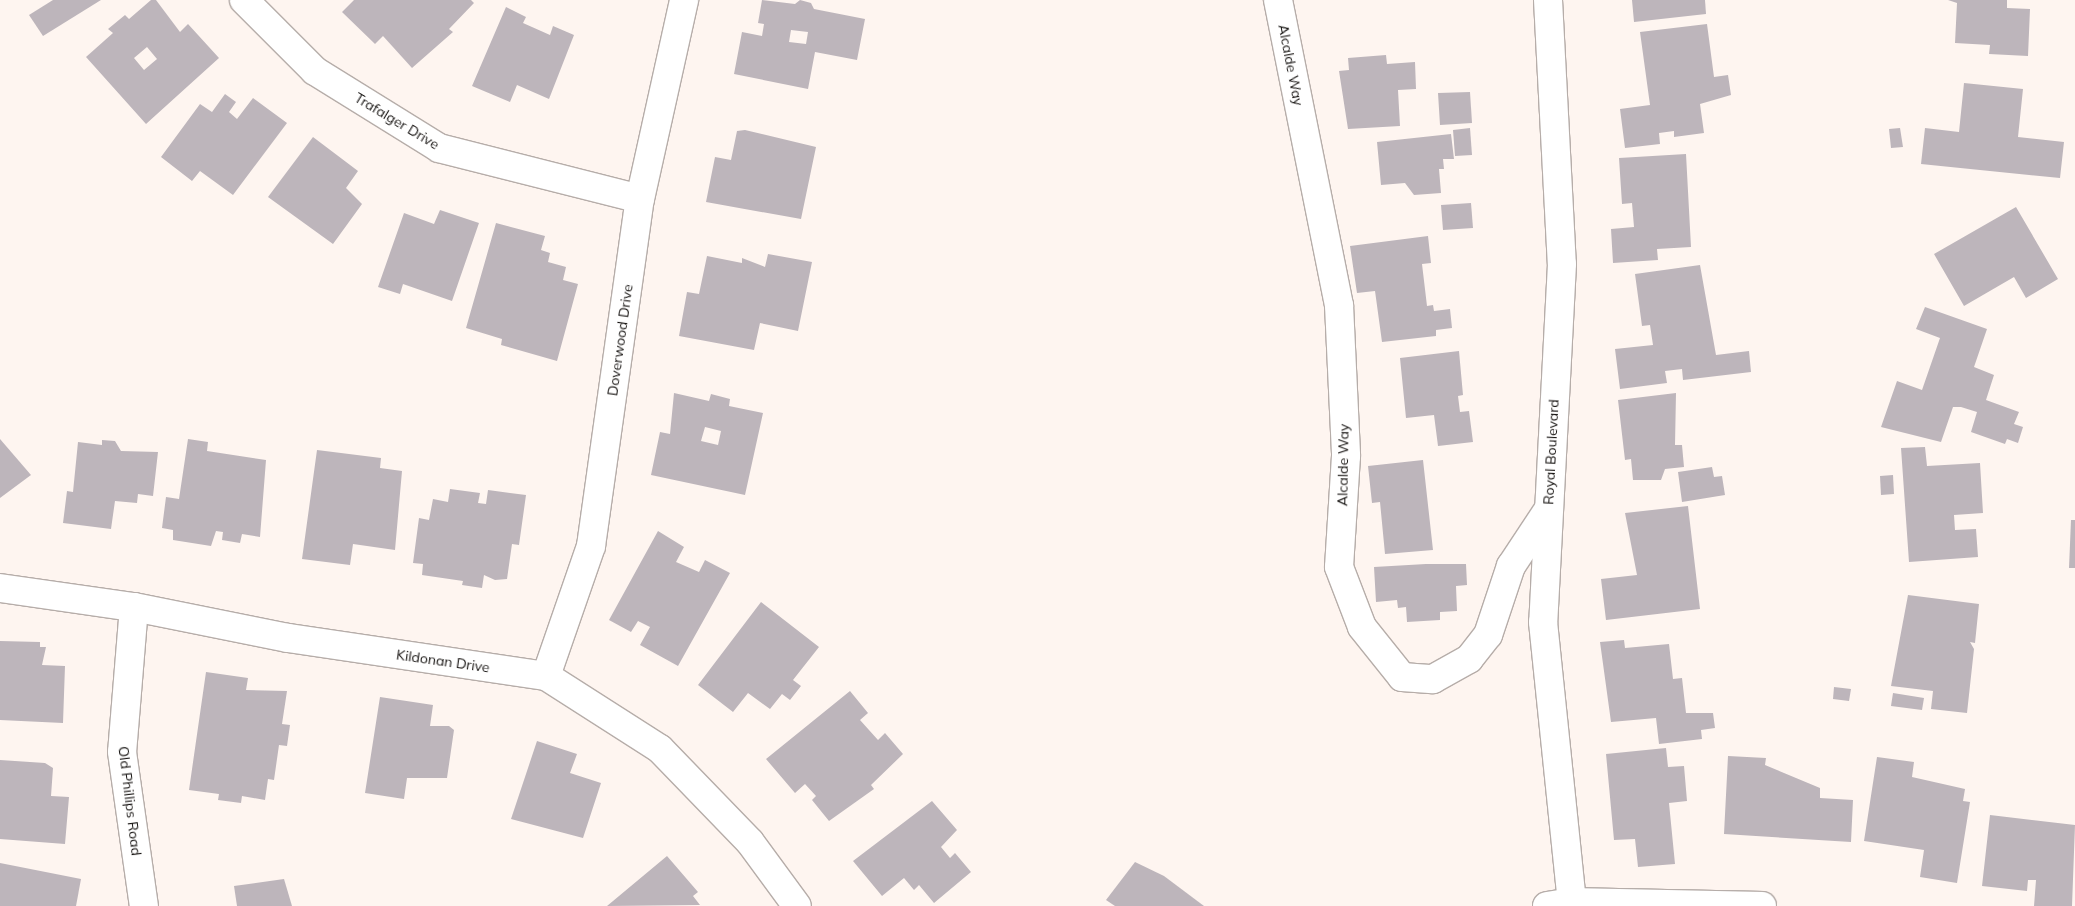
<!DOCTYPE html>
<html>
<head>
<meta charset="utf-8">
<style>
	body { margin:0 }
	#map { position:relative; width:2075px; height:906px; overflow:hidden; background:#fef5f0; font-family:Mulish,sans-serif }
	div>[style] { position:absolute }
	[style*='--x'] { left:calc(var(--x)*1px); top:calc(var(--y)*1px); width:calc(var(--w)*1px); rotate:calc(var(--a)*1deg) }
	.building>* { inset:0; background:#bdb5bb }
	.roads { filter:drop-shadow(1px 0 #b6ada9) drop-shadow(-1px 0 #b6ada9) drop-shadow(0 1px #b6ada9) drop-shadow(0 -1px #b6ada9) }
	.street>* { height:28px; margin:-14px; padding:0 14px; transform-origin:14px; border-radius:14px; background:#fff }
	span { translate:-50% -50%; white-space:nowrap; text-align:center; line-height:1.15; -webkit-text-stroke:5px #fff; paint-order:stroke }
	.street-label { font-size:14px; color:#151210 }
</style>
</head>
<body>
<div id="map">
	<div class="building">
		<i style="clip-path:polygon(53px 0,101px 0,43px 36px,29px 15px)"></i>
		<i style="clip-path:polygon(evenodd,151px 0,156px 0,180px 32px,188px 24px,219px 58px,146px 124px,86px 57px,113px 33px,108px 29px,125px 15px,129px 19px,151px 0,147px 47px,157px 59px,144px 70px,134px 58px,147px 47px)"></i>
		<i style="clip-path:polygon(354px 0,471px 0,474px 3px,449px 29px,453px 32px,412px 68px,383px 36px,375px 44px,342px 12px)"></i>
		<i style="clip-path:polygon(evenodd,762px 0,795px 4px,800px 0,811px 3px,814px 9px,865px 19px,857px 60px,815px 52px,808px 89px,734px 74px,742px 32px,762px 36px,764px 24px,758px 23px,762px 0,791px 30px,808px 32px,806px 44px,789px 42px,791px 30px)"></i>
		<i style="clip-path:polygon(1632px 0,1705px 0,1706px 14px,1634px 22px)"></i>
		<i style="clip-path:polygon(1948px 0,2007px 0,2007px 8px,2030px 9px,2028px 56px,1989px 54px,1990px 45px,1955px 43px,1957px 3px)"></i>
		<i style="clip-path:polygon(506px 7px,526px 17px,523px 23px,550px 35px,553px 26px,574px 35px,549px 99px,517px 85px,510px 102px,472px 86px)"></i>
		<i style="clip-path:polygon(1707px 24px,1714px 77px,1728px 75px,1731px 95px,1700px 104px,1704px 133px,1674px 137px,1674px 131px,1659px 133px,1660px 144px,1625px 148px,1620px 109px,1650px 105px,1640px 32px)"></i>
		<i style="clip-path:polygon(1386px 55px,1387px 64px,1415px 62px,1416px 89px,1398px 90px,1400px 126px,1348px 129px,1339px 71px,1349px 70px,1348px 58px)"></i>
		<i style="clip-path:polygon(1964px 83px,2023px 89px,2018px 137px,2064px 142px,2060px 178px,1921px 164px,1925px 128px,1959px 132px)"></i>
		<i style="clip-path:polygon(1470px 92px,1472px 123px,1440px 125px,1438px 93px)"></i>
		<i style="clip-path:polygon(225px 94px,236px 102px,229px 112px,237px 119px,253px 98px,287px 123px,233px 195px,200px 171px,192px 181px,161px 157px,200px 104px,212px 112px)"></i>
		<i style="clip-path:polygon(1470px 128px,1472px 155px,1455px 156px,1453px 130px)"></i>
		<i style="clip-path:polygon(1900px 128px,1903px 147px,1891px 148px,1889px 129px)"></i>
		<i style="clip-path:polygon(745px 130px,816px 147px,801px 219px,706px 202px,715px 157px,731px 160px,737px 131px)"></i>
		<i style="clip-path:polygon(1451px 134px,1454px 159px,1443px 159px,1444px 169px,1439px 169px,1441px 193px,1414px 195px,1405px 183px,1381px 185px,1377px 142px)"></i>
		<i style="clip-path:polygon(313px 137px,358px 171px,346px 188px,362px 204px,333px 244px,268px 197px)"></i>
		<i style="clip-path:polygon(1686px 154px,1691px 247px,1657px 249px,1658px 260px,1613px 263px,1611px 229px,1634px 227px,1632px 203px,1622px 204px,1619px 158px)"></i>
		<i style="clip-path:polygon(1471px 203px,1473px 228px,1443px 230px,1441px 205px)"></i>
		<i style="clip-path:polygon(2016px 207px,2058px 279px,2026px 298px,2014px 277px,1964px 306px,1934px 254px)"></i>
		<i style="clip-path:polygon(440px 210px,479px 223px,452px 301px,403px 284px,400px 294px,378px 287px,404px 213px,434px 224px)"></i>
		<i style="clip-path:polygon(496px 223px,545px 236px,541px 250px,550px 253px,548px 262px,566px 267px,563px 280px,578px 284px,557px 361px,501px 345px,502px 339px,466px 328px)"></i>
		<i style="clip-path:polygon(1428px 236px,1431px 263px,1422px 264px,1427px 306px,1433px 305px,1434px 311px,1450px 309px,1452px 328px,1436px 330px,1436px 336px,1382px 342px,1375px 291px,1357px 293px,1350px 246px)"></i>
		<i style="clip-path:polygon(768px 254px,812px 262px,798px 331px,760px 323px,754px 350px,679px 336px,687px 292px,699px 294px,707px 256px,742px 263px,742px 258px,765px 267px)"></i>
		<i style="clip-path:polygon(1700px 265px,1716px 355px,1749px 351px,1751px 372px,1683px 380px,1682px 369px,1665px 371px,1667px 383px,1620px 389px,1615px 349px,1653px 345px,1650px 325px,1642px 326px,1635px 274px)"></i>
		<i style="clip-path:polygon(1925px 307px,1987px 329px,1974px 367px,1994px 375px,1986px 400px,2019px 412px,2014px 424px,2023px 427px,2018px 443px,2007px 439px,2005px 444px,1971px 432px,1977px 412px,1961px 407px,1953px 407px,1941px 442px,1881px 427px,1897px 381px,1922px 390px,1940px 338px,1916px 329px)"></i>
		<i style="clip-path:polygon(1459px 351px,1463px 395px,1458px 396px,1460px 412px,1469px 411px,1473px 442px,1438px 446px,1434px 415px,1406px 418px,1400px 358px)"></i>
		<i style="clip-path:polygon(evenodd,674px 393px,709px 401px,711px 394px,730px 399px,729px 406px,763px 413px,745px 495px,651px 475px,660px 432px,670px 434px,674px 393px,705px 427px,721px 431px,718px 445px,701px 441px,705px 427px)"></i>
		<i style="clip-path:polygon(1676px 393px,1675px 445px,1682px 445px,1684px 467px,1665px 469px,1661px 480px,1633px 480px,1631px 459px,1625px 460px,1618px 400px)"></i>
		<i style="clip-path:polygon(0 439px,31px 475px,0 498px)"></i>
		<i style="clip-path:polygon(188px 439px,208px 442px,207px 451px,266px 460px,260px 537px,242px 534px,240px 543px,222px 540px,223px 532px,216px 531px,211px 546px,173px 540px,173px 530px,162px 528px,166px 497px,179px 499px)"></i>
		<i style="clip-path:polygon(102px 440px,115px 441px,121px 451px,158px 452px,153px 496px,138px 494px,137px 503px,115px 501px,111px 529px,63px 523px,67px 491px,73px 492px,78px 442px,102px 445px)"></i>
		<i style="clip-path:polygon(1925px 447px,1927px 466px,1980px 463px,1983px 513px,1954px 515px,1955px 530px,1976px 529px,1978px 557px,1909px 562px,1901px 448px)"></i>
		<i style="clip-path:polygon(317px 450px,381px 458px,380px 468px,402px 471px,395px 550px,353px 544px,350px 565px,302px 559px)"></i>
		<i style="clip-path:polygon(1423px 460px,1433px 550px,1385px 554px,1380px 502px,1372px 503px,1368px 466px)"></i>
		<i style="clip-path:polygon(1712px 467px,1714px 477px,1722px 476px,1725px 495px,1682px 502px,1678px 472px)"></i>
		<i style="clip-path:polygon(1893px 475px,1894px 494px,1881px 495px,1880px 476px)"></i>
		<i style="clip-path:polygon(450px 489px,480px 493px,478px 503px,486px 504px,488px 490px,526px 495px,519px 545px,512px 544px,507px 579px,495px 580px,484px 575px,482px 588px,462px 585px,463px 581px,422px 575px,423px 564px,413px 563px,419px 518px,429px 520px,433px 499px,448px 502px)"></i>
		<i style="clip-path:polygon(1688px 506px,1700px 609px,1606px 620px,1601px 579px,1637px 575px,1625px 513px)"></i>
		<i style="clip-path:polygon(2071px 520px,2075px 520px,2075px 568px,2069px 568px)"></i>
		<i style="clip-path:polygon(658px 531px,684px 547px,676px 562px,699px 572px,705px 560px,730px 573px,678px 666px,640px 645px,650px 627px,638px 621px,631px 632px,609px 620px)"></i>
		<i style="clip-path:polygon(1426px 564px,1466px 564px,1467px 585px,1456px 586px,1457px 611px,1440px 612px,1440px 620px,1407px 622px,1406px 607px,1398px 608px,1397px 600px,1376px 602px,1374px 567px)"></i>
		<i style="clip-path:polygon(1908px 595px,1979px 604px,1975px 643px,1970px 642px,1974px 649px,1967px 713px,1931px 709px,1933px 691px,1891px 686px)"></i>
		<i style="clip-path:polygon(761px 602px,819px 647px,793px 680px,801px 686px,790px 700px,782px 694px,770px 709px,748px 693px,733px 712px,698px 685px)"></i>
		<i style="clip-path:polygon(1624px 640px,1625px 648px,1669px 644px,1673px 679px,1682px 678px,1686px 713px,1713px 713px,1715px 728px,1701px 730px,1702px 739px,1659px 744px,1656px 718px,1611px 722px,1600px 642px)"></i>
		<i style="clip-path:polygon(0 641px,40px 642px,40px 647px,46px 647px,42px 665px,65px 666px,63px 723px,0 720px)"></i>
		<i style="clip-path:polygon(206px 672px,248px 678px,246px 690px,287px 691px,282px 724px,290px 725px,287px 746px,279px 745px,274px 780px,268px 779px,265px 800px,242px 796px,241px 803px,218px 800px,219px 794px,189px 790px)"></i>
		<i style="clip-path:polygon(1834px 687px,1851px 689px,1849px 701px,1833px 699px)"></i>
		<i style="clip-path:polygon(850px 691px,868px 713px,860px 720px,878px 740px,885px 733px,903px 754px,871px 785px,874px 789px,829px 821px,812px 800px,816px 796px,805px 784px,795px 793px,766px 759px)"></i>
		<i style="clip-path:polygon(1893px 693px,1924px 698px,1922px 710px,1891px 706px)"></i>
		<i style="clip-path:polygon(380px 697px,433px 705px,430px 726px,449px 726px,454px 730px,447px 778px,407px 778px,404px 799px,365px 793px)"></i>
		<i style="clip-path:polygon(537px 741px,577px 754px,570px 773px,601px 783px,583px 838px,511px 819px)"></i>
		<i style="clip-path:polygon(1666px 748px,1668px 767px,1684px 766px,1687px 801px,1669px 803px,1675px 864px,1638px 867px,1635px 839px,1614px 840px,1606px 754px)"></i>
		<i style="clip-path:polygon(1728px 756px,1766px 758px,1765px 765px,1820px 788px,1820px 798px,1853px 800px,1851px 842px,1724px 834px)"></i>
		<i style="clip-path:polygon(1877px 757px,1914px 762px,1912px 777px,1965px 789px,1963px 801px,1970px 802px,1957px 883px,1920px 877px,1924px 850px,1864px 841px)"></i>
		<i style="clip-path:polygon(0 760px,45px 763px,53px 768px,51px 796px,69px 797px,65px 844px,0 839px)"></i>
		<i style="clip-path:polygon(932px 801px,957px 830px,941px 847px,950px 858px,955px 853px,971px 872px,934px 903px,919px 885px,914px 890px,904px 878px,882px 896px,853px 861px)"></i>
		<i style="clip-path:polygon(1990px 815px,2075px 825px,2072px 906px,2034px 906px,2036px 880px,2028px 880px,2027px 891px,1982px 886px)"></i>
		<i style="clip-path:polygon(667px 856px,698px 892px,693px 896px,700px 905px,607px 906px)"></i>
		<i style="clip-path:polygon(1135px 862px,1164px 876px,1204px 906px,1115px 906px,1106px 900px)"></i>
		<i style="clip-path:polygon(0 863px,81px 879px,76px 906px,0 906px)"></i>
		<i style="clip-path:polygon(284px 879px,292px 906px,237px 906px,234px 886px)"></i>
	</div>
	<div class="roads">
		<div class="street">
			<i style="--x:244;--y:0;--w:100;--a:45"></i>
			<i style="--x:315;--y:71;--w:146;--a:31.8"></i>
			<i style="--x:439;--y:148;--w:207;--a:14.2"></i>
			<i style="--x:1278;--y:0;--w:311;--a:78.7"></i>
			<i style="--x:1339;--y:305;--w:151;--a:87.3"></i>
			<i style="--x:1346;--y:456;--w:111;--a:93.6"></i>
			<i style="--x:1339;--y:567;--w:64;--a:69"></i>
			<i style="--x:1362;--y:627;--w:64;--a:51.3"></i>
			<i style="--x:1402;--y:677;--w:31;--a:4"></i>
			<i style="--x:1433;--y:679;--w:41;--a:-29.1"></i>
			<i style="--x:1469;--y:659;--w:31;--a:-52"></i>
			<i style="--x:1488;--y:635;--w:73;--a:-71.6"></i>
			<i style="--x:1511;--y:566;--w:67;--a:-56.5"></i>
			<i style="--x:1548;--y:0;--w:264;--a:87"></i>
			<i style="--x:1562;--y:264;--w:359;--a:93"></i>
			<i style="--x:1543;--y:622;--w:281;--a:84.1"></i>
			<i style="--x:0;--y:588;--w:135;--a:8.1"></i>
			<i style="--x:134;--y:607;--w:157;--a:11.4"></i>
			<i style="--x:288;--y:638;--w:261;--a:8.4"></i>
			<i style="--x:546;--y:676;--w:135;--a:32.6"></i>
			<i style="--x:660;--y:749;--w:129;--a:45.9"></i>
			<i style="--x:750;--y:842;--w:79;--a:53.7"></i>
			<i style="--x:134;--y:607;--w:145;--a:94.7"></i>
			<i style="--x:122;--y:752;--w:156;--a:81.9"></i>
			<i style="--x:546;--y:676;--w:138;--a:-70.9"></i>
			<i style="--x:591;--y:546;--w:350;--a:-82"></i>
			<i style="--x:640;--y:199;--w:204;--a:-77.5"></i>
			<i style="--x:1547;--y:906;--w:25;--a:-9"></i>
			<i style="--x:1572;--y:902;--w:190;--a:1.2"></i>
		</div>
	</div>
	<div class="street-label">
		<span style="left:1291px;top:65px;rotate:79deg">Alcalde Way</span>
		<span style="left:397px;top:121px;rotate:31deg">Trafalger Drive</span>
		<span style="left:620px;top:340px;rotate:-82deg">Doverwood Drive</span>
		<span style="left:1551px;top:452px;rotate:-87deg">Royal Boulevard</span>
		<span style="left:1343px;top:465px;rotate:-89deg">Alcalde Way</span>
		<span style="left:443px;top:661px;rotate:8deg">Kildonan Drive</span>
		<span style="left:130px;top:801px;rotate:83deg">Old Phillips Road</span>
	</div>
</div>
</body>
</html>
